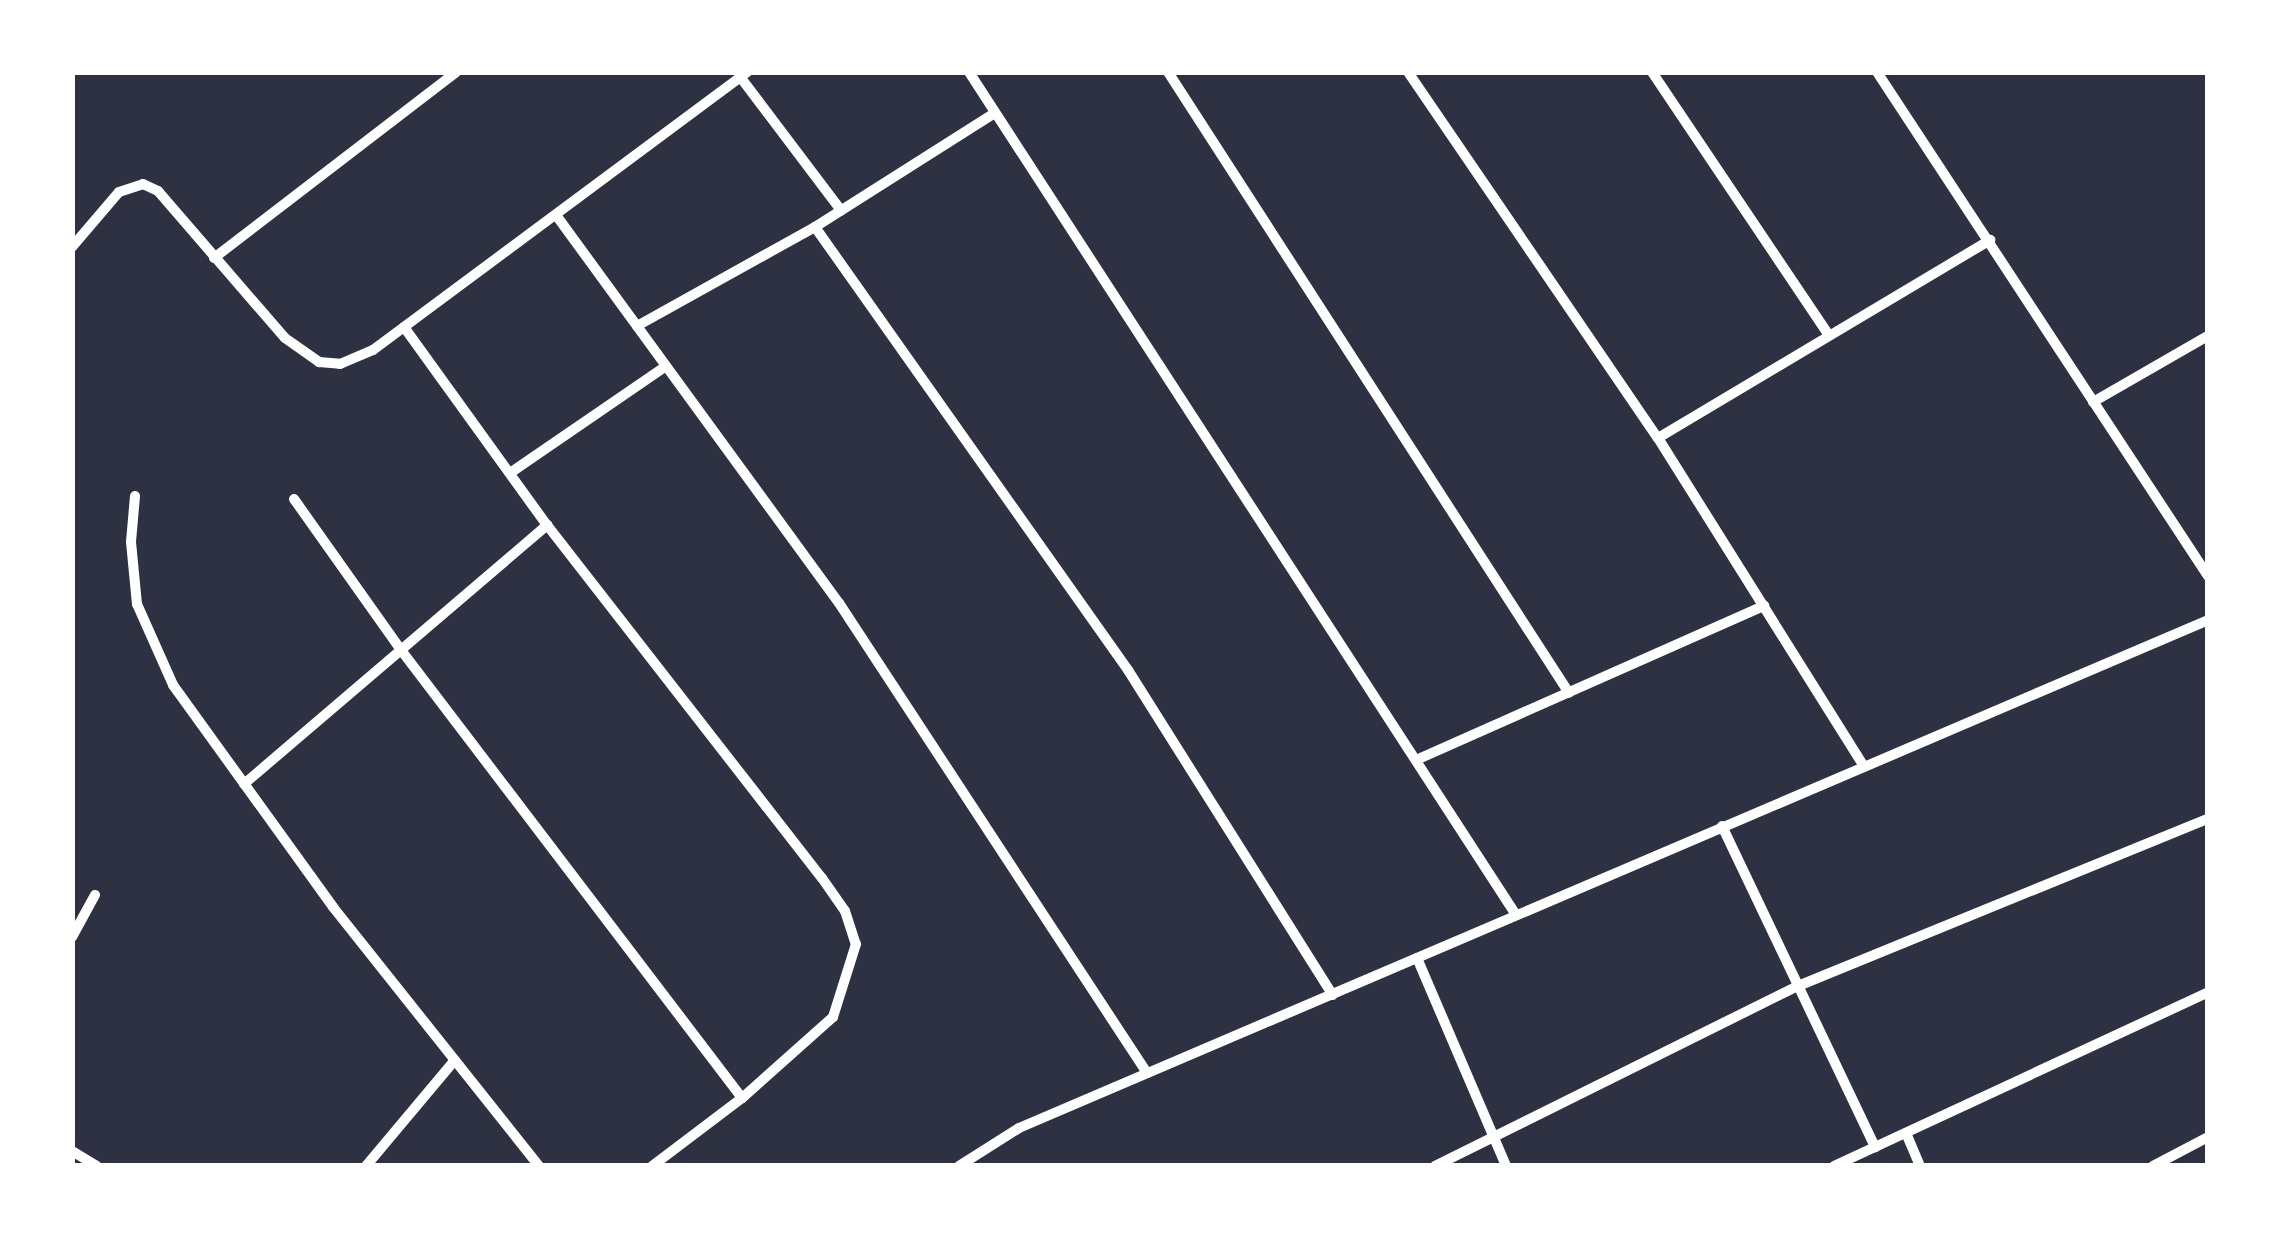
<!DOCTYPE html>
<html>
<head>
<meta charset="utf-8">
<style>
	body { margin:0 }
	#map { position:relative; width:2280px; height:1238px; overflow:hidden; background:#2d3142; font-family:"Source Sans 3",sans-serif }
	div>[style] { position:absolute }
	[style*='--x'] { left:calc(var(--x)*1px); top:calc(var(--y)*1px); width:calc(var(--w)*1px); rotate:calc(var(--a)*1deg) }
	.minor>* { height:10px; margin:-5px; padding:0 5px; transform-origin:5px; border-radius:5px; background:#fff }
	span { translate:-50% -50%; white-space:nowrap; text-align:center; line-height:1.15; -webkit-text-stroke:10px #fff; paint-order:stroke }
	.frame { position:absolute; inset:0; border:75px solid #fff; pointer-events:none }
</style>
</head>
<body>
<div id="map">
	<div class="minor">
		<i style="--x:969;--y:72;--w:1005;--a:57.02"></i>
		<i style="--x:1168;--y:72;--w:739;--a:57.15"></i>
		<i style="--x:1408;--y:72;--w:443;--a:55.7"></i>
		<i style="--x:1658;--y:438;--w:384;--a:57.9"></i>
		<i style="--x:1652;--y:72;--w:317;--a:56.1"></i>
		<i style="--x:1877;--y:72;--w:603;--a:56.71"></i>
		<i style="--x:741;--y:78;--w:166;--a:52.9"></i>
		<i style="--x:556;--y:215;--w:480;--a:53.9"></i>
		<i style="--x:839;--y:603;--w:562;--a:56.76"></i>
		<i style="--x:815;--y:227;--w:542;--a:54.76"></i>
		<i style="--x:1128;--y:670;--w:384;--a:57.8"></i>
		<i style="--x:72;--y:247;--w:72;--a:-49.5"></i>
		<i style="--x:119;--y:192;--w:25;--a:-18"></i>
		<i style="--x:143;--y:184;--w:17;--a:25"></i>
		<i style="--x:158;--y:191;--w:194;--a:49.2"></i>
		<i style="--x:285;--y:338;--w:42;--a:35.2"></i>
		<i style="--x:319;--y:362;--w:21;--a:5"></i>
		<i style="--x:340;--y:364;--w:36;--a:-23"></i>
		<i style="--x:373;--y:350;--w:467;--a:-36.6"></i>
		<i style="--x:214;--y:258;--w:305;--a:-37.5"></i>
		<i style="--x:637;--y:326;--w:204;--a:-29.1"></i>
		<i style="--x:815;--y:227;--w:211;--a:-32.4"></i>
		<i style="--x:404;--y:327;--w:244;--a:54.2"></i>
		<i style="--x:547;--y:525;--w:447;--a:52.1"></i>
		<i style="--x:822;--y:878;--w:40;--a:55.1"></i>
		<i style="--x:845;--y:911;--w:35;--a:72"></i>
		<i style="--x:856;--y:944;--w:77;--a:107.5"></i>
		<i style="--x:833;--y:1017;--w:122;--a:138.3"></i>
		<i style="--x:742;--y:1098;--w:113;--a:142.9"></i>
		<i style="--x:2093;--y:402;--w:133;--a:-29.9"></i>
		<i style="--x:1658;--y:438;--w:387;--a:-30.8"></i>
		<i style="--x:510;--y:473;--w:189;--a:-34.4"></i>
		<i style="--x:135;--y:496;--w:46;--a:95"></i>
		<i style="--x:131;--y:542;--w:62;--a:84.5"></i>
		<i style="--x:137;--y:604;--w:89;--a:66"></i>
		<i style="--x:173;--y:685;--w:274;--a:54.2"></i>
		<i style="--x:333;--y:907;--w:331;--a:51.5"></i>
		<i style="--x:294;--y:499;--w:185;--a:54.7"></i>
		<i style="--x:401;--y:650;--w:563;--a:52.72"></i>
		<i style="--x:1416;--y:760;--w:381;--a:-23.9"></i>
		<i style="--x:244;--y:784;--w:399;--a:-40.5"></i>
		<i style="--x:1722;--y:826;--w:356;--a:64.5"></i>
		<i style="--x:72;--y:937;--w:48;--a:-61.3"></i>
		<i style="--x:1417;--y:958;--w:226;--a:66.8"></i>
		<i style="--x:1906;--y:1133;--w:36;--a:67"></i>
		<i style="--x:72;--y:1151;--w:29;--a:31"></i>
		<i style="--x:366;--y:1166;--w:138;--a:-50"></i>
		<i style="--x:959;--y:1166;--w:71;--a:-32.3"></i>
		<i style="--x:1019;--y:1128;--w:1293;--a:-23.13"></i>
		<i style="--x:1435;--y:1166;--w:405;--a:-26.4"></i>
		<i style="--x:1798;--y:986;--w:443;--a:-22.2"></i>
		<i style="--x:1834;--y:1166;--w:412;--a:-24.9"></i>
		<i style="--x:2153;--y:1166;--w:62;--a:-27.8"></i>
	</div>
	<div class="frame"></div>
</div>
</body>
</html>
